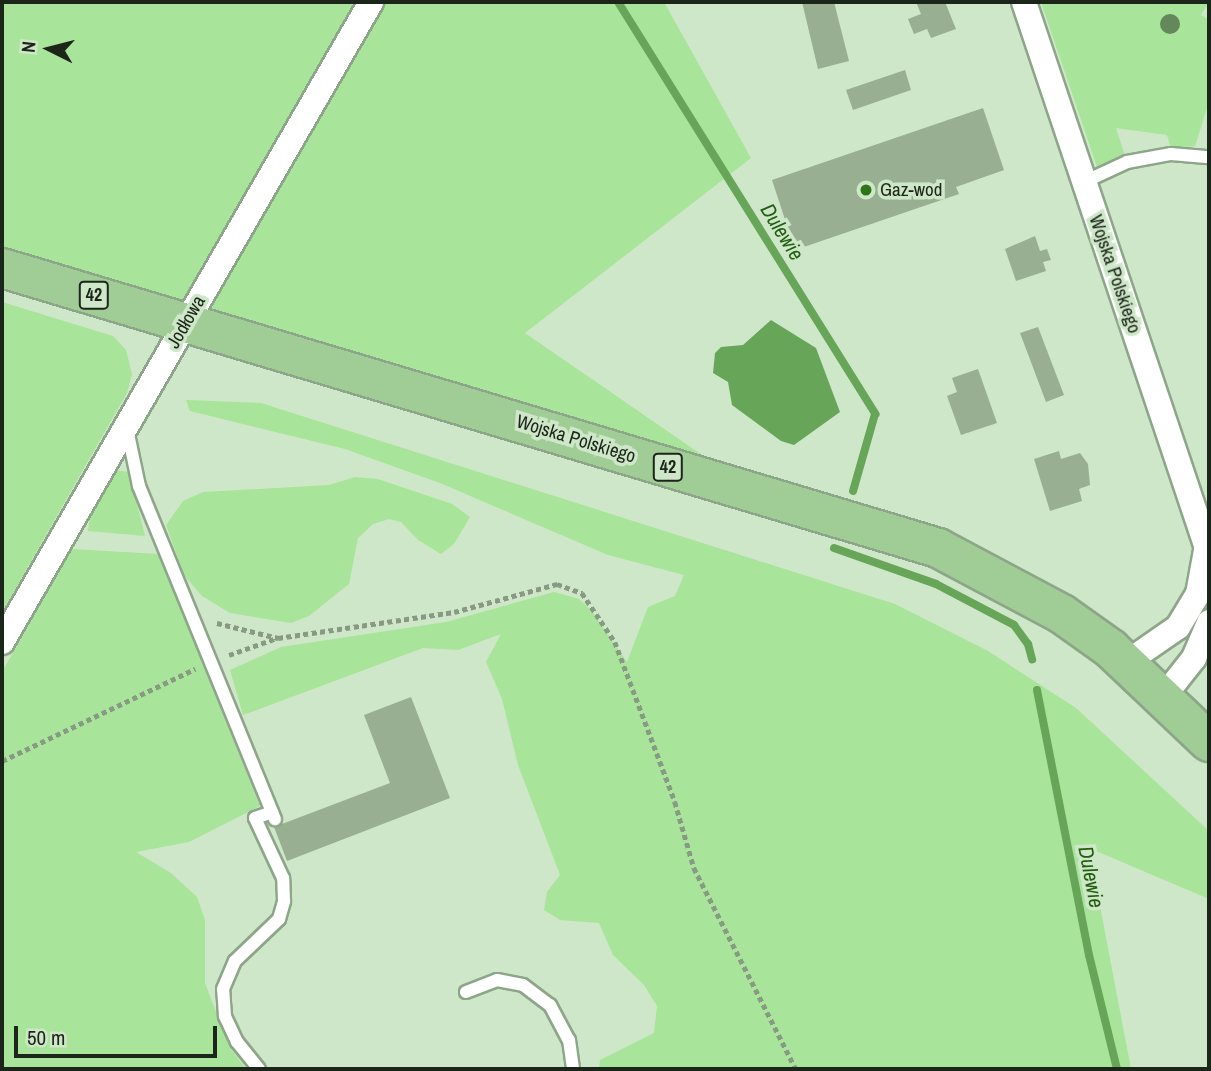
<!DOCTYPE html>
<html>
<head>
<meta charset="utf-8">
<style>
	body { margin:0 }
	#map { position:relative; width:1211px; height:1071px; overflow:hidden; background:#cee7c8; font-family:"Archivo Narrow",sans-serif }
	div>[style] { position:absolute }
	[style*='--x'] { left:calc(var(--x)*1px); top:calc(var(--y)*1px); width:calc(var(--w)*1px); rotate:calc(var(--a)*1deg) }
	.green>* { inset:0; background:#a8e499 }
	.water>* { inset:0; background:#67a559 }
	.stream>* { height:8px; margin:-4px; padding:0 4px; transform-origin:4px; border-radius:4px; background:#67a559 }
	.building>* { inset:0; background:#98af92 }
	.path>* { height:4.5px; margin-top:-2.25px; transform-origin:0; background:repeating-linear-gradient(90deg,#889a83 0 5px,transparent 0 8.5px) }
	.roads { filter:drop-shadow(2px 0 #8da588) drop-shadow(-2px 0 #8da588) drop-shadow(0 2px #8da588) drop-shadow(0 -2px #8da588) }
	.service>* { height:12px; margin:-6px; padding:0 6px; transform-origin:6px; border-radius:6px; background:#fff }
	.minor>* { height:24px; margin:-12px; padding:0 12px; transform-origin:12px; border-radius:12px; background:#fff }
	.primary>* { height:38px; margin:-19px; padding:0 19px; transform-origin:19px; border-radius:19px; background:#a0cd95 }
	.trees>* { width:20px; height:20px; margin:-10px; border-radius:50%; background:#65875c }
	.dots>* { width:19px; height:19px; translate:-50% -50%; box-sizing:border-box; border:4px solid #cee7c8; border-radius:50% }
	span { translate:-50% -50%; white-space:nowrap; text-align:center; line-height:1.15; -webkit-text-stroke:7px #cee7c8; paint-order:stroke }
	.shield-label span { padding:2px 5px; background:#cee7c8; border:2px solid; border-radius:5px; -webkit-text-stroke-width:0 }
	.shield-label { font-size:18px; color:#1c251a; font-weight:700 }
	.poi-label { font-size:19px; color:#1c251a }
	.left { translate:0 -50%; text-align:left }
	.street-label { font-size:19px; color:#1c251a }
	.water-label { font-size:21px; color:#225e10; font-style:italic }
	.frame { position:absolute; inset:0; border:4px solid #1c251a; pointer-events:none }
	.north { position:absolute; left:14px; top:14px; width:70px; height:70px; -webkit-text-stroke:5px #cee7c8; paint-order:stroke; rotate:276deg; font-size:19px; font-weight:700; line-height:28px; text-align:center; color:#1c251a }
	.north::after { content:''; display:block; margin:auto; width:24px; height:32px; background:#1c251a; clip-path:polygon(50% 0,100% 100%,50% 72%,0 100%) }
	.scale { position:absolute; left:14px; top:1026px; width:203px; height:32px; box-sizing:border-box; border:4px solid #1c251a; border-top:0; padding-left:9px; font-size:21px; line-height:24px; white-space:nowrap; color:#1c251a; -webkit-text-stroke:5px #cee7c8; paint-order:stroke }
</style>
</head>
<body>
<div id="map">
	<div class="green">
		<i style="clip-path:polygon(2px 2px,664px 2px,751px 158px,525px 333px,750px 488px,2px 258px)"></i>
		<i style="clip-path:polygon(1041px 2px,1209px 2px,1201px 15px,1209px 20px,1209px 102px,1195px 146px,1171px 148px,1167px 135px,1116px 128px,1125px 156px,1097px 167px)"></i>
		<i style="clip-path:polygon(2px 302px,113px 336px,126px 350px,132px 374px,127px 393px,2px 612px)"></i>
		<i style="clip-path:polygon(186px 400px,261px 403px,895px 604px,988px 651px,1076px 708px,1209px 831px,1209px 899px,1089px 848px,1131px 1069px,599px 1069px,600px 1060px,654px 1033px,657px 1006px,644px 985px,613px 955px,599px 923px,560px 920px,544px 910px,547px 892px,560px 875px,518px 765px,502px 699px,486px 662px,501px 634px,458px 650px,423px 648px,243px 715px,230px 670px,281px 647px,446px 622px,554px 592px,579px 599px,591px 610px,627px 662px,648px 607px,675px 596px,684px 575px,608px 555px,440px 483px,345px 449px,190px 411px)"></i>
		<i style="clip-path:polygon(114px 470px,129px 472px,145px 536px,88px 531px,91px 508px)"></i>
		<i style="clip-path:polygon(355px 477px,378px 479px,452px 504px,470px 517px,454px 544px,441px 554px,418px 540px,401px 522px,389px 519px,373px 524px,358px 538px,349px 584px,309px 616px,291px 623px,230px 613px,202px 596px,184px 575px,166px 525px,183px 501px,203px 492px,329px 485px)"></i>
		<i style="clip-path:polygon(72px 549px,158px 554px,260px 806px,189px 842px,136px 852px,171px 873px,197px 897px,205px 920px,205px 983px,230px 1048px,246px 1069px,2px 1069px,2px 672px)"></i>
	</div>
	<div class="water">
		<i style="clip-path:polygon(771px 320px,816px 348px,840px 412px,794px 445px,781px 441px,732px 405px,728px 382px,713px 373px,715px 353px,721px 347px,743px 345px)"></i>
	</div>
	<div class="stream">
		<i style="--x:618;--y:2;--w:486;--a:58"></i>
		<i style="--x:875;--y:414;--w:80;--a:105.9"></i>
		<i style="--x:834;--y:548;--w:108;--a:19.4"></i>
		<i style="--x:936;--y:584;--w:88;--a:27.7"></i>
		<i style="--x:1014;--y:625;--w:24;--a:54"></i>
		<i style="--x:1028;--y:644;--w:16;--a:75"></i>
		<i style="--x:1037;--y:690;--w:270;--a:78.9"></i>
		<i style="--x:1089;--y:955;--w:117;--a:76.2"></i>
	</div>
	<div class="building">
		<i style="clip-path:polygon(802px 2px,834px 2px,849px 61px,818px 69px)"></i>
		<i style="clip-path:polygon(916px 2px,945px 2px,956px 29px,931px 38px,927px 29px,914px 34px,908px 19px,921px 14px)"></i>
		<i style="clip-path:polygon(905px 70px,911px 90px,853px 110px,846px 90px)"></i>
		<i style="clip-path:polygon(983px 108px,1004px 170px,956px 187px,959px 194px,795px 250px,772px 180px)"></i>
		<i style="clip-path:polygon(1035px 236px,1040px 251px,1047px 249px,1051px 260px,1043px 262px,1046px 271px,1016px 281px,1005px 249px)"></i>
		<i style="clip-path:polygon(1038px 327px,1064px 395px,1046px 402px,1020px 333px)"></i>
		<i style="clip-path:polygon(978px 369px,997px 423px,961px 435px,947px 396px,957px 392px,952px 378px)"></i>
		<i style="clip-path:polygon(1059px 451px,1061px 459px,1080px 453px,1088px 464px,1090px 485px,1079px 489px,1082px 501px,1050px 511px,1034px 459px)"></i>
		<i style="clip-path:polygon(411px 697px,450px 798px,287px 861px,274px 827px,390px 783px,364px 715px)"></i>
	</div>
	<div class="path">
		<i style="--x:217;--y:623;--w:63;--a:13.8"></i>
		<i style="--x:278;--y:638;--w:178;--a:-8.4"></i>
		<i style="--x:454;--y:612;--w:107;--a:-15.2"></i>
		<i style="--x:557;--y:584;--w:27;--a:20"></i>
		<i style="--x:582;--y:593;--w:59;--a:56"></i>
		<i style="--x:615;--y:642;--w:171;--a:69.4"></i>
		<i style="--x:675;--y:802;--w:69;--a:73.9"></i>
		<i style="--x:694;--y:868;--w:225;--a:63.1"></i>
		<i style="--x:229;--y:655;--w:51;--a:-19.5"></i>
		<i style="--x:2;--y:761;--w:214;--a:-25.5"></i>
	</div>
	<div class="roads">
		<div class="service">
			<i style="--x:1084;--y:182;--w:47;--a:-24.9"></i>
			<i style="--x:1127;--y:162;--w:45;--a:-10.3"></i>
			<i style="--x:1171;--y:154;--w:38;--a:5"></i>
			<i style="--x:127;--y:429;--w:58;--a:78.1"></i>
			<i style="--x:139;--y:486;--w:360;--a:67.8"></i>
			<i style="--x:466;--y:992;--w:33;--a:-21"></i>
			<i style="--x:497;--y:980;--w:26;--a:11"></i>
			<i style="--x:523;--y:985;--w:34;--a:37"></i>
			<i style="--x:550;--y:1005;--w:40;--a:62"></i>
			<i style="--x:569;--y:1040;--w:29;--a:82"></i>
			<i style="--x:259;--y:1069;--w:35;--a:-129"></i>
			<i style="--x:237;--y:1042;--w:29;--a:-115"></i>
			<i style="--x:225;--y:1016;--w:27;--a:-94"></i>
			<i style="--x:223;--y:989;--w:30;--a:-67"></i>
			<i style="--x:235;--y:961;--w:61;--a:-43.7"></i>
			<i style="--x:279;--y:919;--w:19;--a:-74"></i>
			<i style="--x:284;--y:901;--w:23;--a:-92"></i>
			<i style="--x:283;--y:878;--w:66;--a:-115"></i>
			<i style="--x:255;--y:818;--w:18;--a:-19"></i>
		</div>
		<div class="minor">
			<i style="--x:1024;--y:2;--w:582;--a:71.47"></i>
			<i style="--x:2;--y:642;--w:739;--a:-60.03"></i>
			<i style="--x:1126;--y:663;--w:63;--a:-34.7"></i>
			<i style="--x:1178;--y:627;--w:39;--a:-59"></i>
			<i style="--x:1198;--y:594;--w:50;--a:-79.6"></i>
			<i style="--x:1164;--y:696;--w:48;--a:-51.7"></i>
			<i style="--x:1194;--y:658;--w:39;--a:-67"></i>
		</div>
		<div class="primary">
			<i style="--x:2;--y:268;--w:977;--a:16.65"></i>
			<i style="--x:938;--y:548;--w:140;--a:28"></i>
			<i style="--x:1062;--y:614;--w:60;--a:35.5"></i>
			<i style="--x:1111;--y:649;--w:135;--a:43.5"></i>
		</div>
	</div>
	<div class="trees">
		<i style="left:1170px;top:24px"></i>
	</div>
	<div class="dots">
		<i style="left:866px;top:190px;background:#2e7518"></i>
	</div>
	<div class="shield-label">
		<span style="left:94px;top:295px">42</span>
		<span style="left:668px;top:467px">42</span>
	</div>
	<div class="poi-label">
		<span class="left" style="left:880px;top:190px">Gaz-wod</span>
	</div>
	<div class="street-label">
		<span style="left:1115px;top:274px;rotate:71deg">Wojska Polskiego</span>
		<span style="left:186px;top:322px;rotate:-60deg">Jodłowa</span>
		<span style="left:576px;top:439px;rotate:17deg">Wojska Polskiego</span>
	</div>
	<div class="water-label">
		<span style="left:782px;top:232px;rotate:58deg">Dulewie</span>
		<span style="left:1091px;top:877px;rotate:79deg">Dulewie</span>
	</div>
	<div class="frame"></div>
	<div class="north">N</div>
	<div class="scale">50 m</div>
</div>
</body>
</html>
